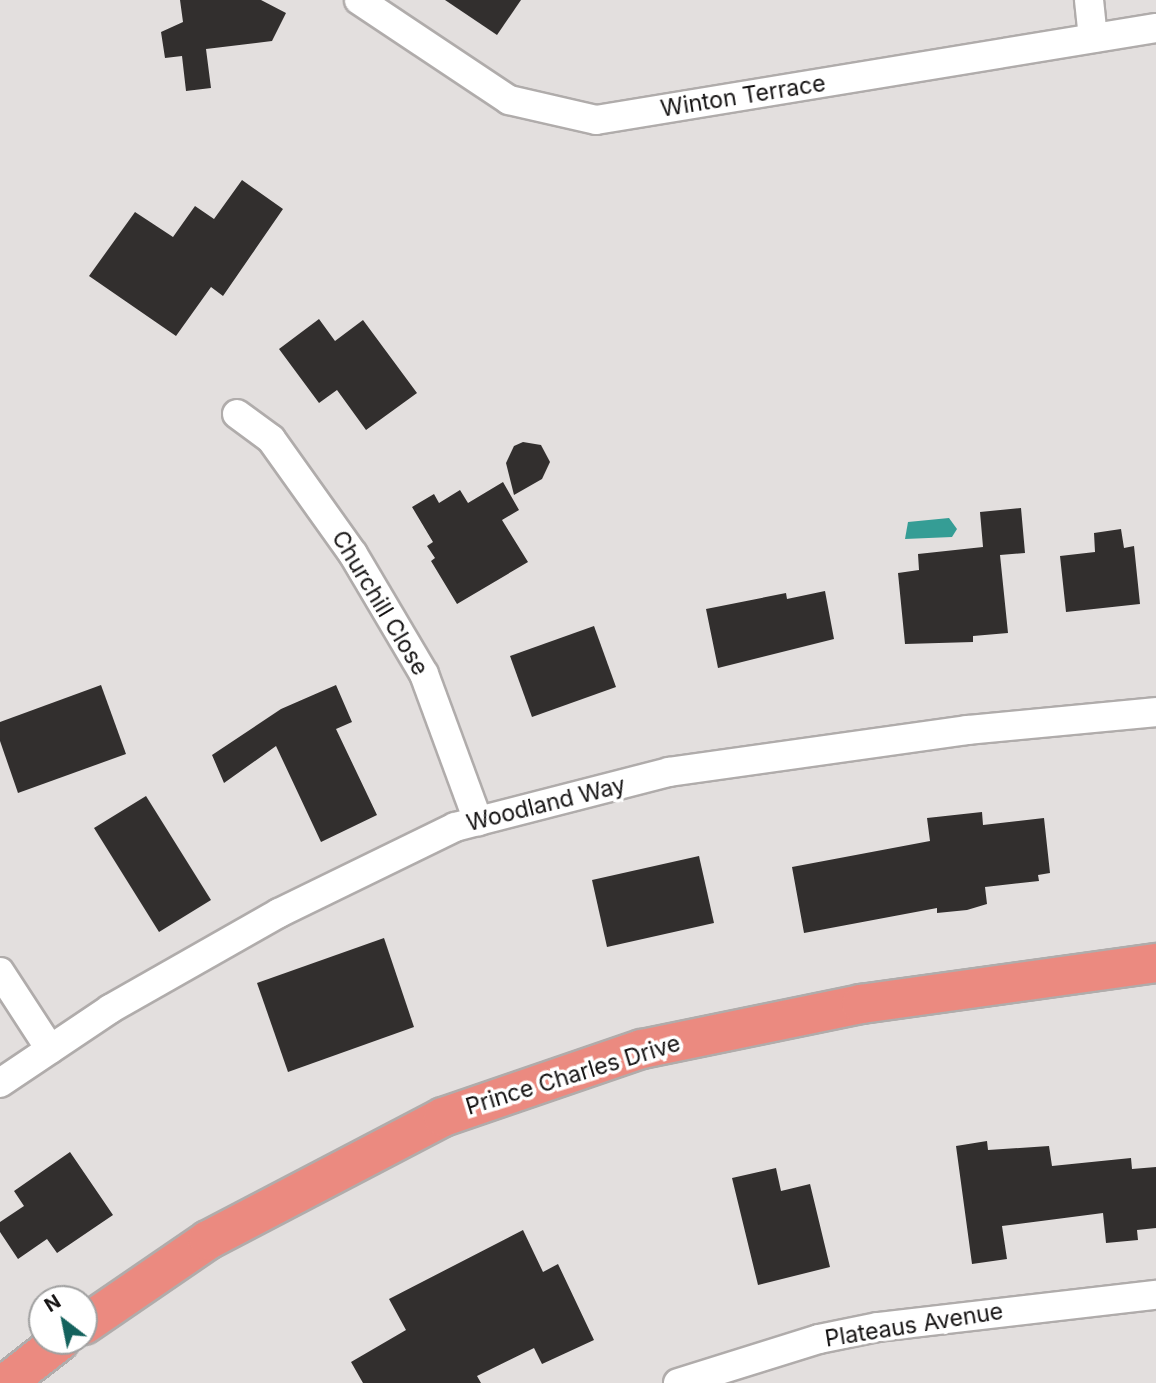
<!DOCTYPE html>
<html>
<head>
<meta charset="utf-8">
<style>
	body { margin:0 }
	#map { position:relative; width:1156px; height:1383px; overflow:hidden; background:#e3dfde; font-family:Inter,sans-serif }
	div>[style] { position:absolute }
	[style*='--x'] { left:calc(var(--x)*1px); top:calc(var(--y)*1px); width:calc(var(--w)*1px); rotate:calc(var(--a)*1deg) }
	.water>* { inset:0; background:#359d95 }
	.building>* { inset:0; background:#322f2e }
	.roads { filter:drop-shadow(2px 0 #b0acab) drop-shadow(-2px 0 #b0acab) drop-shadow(0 2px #b0acab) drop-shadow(0 -2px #b0acab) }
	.minor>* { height:28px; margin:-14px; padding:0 14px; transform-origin:14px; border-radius:14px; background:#fff }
	.trunk>* { height:38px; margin:-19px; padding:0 19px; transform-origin:19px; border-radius:19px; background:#eb8a80 }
	span { translate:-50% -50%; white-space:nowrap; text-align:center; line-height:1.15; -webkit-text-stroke:7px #fff; paint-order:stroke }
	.street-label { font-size:23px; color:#151313 }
	.north { position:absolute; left:28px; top:1285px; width:70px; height:70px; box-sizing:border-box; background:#fff; border:2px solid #a1a1a1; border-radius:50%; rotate:328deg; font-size:19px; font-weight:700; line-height:28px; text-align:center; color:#151313 }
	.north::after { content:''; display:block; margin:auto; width:24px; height:32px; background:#14625d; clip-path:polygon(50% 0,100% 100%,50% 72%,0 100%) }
</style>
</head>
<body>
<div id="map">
	<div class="water">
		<i style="clip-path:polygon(949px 518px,957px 529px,952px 537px,905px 539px,908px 522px)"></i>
	</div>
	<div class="building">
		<i style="clip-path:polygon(180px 0,261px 0,286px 13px,272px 41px,206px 49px,211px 88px,186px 91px,182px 56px,165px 58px,161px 32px,183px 22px)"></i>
		<i style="clip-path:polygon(445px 0,521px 0,497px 35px)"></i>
		<i style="clip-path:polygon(242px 180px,283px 209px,223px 296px,211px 287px,176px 336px,89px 276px,135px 212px,173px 237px,195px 206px,214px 219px)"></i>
		<i style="clip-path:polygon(319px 319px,335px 341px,363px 320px,417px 393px,366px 430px,337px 390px,319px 403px,279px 349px)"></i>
		<i style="clip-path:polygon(523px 442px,541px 445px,550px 462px,542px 479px,514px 495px,506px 463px,514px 446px)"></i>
		<i style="clip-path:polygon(503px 482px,519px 510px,502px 520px,528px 562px,457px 604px,431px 561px,435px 558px,427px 546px,433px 542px,412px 507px,434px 494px,439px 503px,460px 490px,468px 503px)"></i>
		<i style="clip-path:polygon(1021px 508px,1025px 553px,1000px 555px,1008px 633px,973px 636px,973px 642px,905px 644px,898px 573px,919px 570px,918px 554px,983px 547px,980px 512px)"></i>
		<i style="clip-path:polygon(1121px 529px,1124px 548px,1134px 546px,1140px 604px,1066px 612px,1060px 556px,1095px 552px,1094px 533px)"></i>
		<i style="clip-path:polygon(825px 591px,834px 639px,718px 668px,706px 609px,786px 593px,787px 599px)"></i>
		<i style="clip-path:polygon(594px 626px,616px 687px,532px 717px,510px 656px)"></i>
		<i style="clip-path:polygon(101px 685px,126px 754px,18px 793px,0 741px,0 722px)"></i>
		<i style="clip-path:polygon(336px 685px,352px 722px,336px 729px,377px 815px,321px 842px,276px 746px,224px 783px,212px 755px,281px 709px)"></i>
		<i style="clip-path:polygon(146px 796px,211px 900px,159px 932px,94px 828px)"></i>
		<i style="clip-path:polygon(982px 812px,983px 825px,1044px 818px,1050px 873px,1038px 875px,1039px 881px,985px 887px,987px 904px,967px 910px,937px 913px,937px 908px,804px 933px,792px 867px,930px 841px,927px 818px)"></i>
		<i style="clip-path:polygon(699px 856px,714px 923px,607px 947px,592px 880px)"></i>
		<i style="clip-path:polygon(384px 938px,414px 1027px,288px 1072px,257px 983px)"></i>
		<i style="clip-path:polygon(987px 1141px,988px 1150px,1049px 1146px,1052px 1166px,1131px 1158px,1132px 1169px,1156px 1167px,1156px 1228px,1137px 1230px,1138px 1240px,1106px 1243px,1103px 1213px,1002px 1226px,1007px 1259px,972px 1264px,956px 1146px)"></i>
		<i style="clip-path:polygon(70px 1152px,113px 1215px,57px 1253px,47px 1239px,18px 1259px,0 1232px,0 1222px,24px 1206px,14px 1191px)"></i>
		<i style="clip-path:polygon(776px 1168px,781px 1191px,810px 1184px,830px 1267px,758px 1285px,732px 1178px)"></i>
		<i style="clip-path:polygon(523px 1230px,543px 1272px,558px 1264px,594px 1340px,542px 1364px,534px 1348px,477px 1376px,481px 1383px,363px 1383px,351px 1362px,406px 1330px,389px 1299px)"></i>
	</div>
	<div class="roads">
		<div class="minor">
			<i style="--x:359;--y:0;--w:180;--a:33.7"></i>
			<i style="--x:509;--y:100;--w:89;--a:12.9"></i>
			<i style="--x:596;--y:120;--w:568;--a:-9.33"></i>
			<i style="--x:1089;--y:0;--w:38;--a:84"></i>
			<i style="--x:237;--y:414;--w:42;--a:36.3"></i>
			<i style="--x:271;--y:439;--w:141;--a:54.5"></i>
			<i style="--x:353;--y:554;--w:139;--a:59.4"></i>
			<i style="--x:424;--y:674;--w:157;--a:69.8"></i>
			<i style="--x:0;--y:972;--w:92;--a:57"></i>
			<i style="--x:0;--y:1083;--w:133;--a:-33.9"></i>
			<i style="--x:110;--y:1009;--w:194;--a:-29.6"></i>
			<i style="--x:279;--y:913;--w:196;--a:-26"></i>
			<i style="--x:455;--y:827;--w:221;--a:-14.4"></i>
			<i style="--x:669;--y:772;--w:301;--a:-8"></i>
			<i style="--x:967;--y:730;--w:190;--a:-5.4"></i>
			<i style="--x:678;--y:1383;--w:148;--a:-17.3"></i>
			<i style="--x:819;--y:1339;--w:60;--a:-11.5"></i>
			<i style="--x:878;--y:1327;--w:280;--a:-6.6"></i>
		</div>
		<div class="trunk">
			<i style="--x:84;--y:1325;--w:150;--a:-34.4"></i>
			<i style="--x:208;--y:1240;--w:265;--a:-27.6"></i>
			<i style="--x:443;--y:1117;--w:210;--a:-18.9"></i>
			<i style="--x:642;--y:1049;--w:224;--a:-11.6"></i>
			<i style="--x:861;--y:1004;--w:298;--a:-7.9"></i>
			<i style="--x:6;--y:1383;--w:68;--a:-37.9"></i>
		</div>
	</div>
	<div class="street-label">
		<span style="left:743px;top:96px;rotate:-9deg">Winton Terrace</span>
		<span style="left:380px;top:603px;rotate:59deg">Churchill Close</span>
		<span style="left:546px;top:804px;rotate:-14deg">Woodland Way</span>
		<span style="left:573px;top:1075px;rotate:-17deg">Prince Charles Drive</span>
		<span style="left:914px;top:1325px;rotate:-9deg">Plateaus Avenue</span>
	</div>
	<div class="north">N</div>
</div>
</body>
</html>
